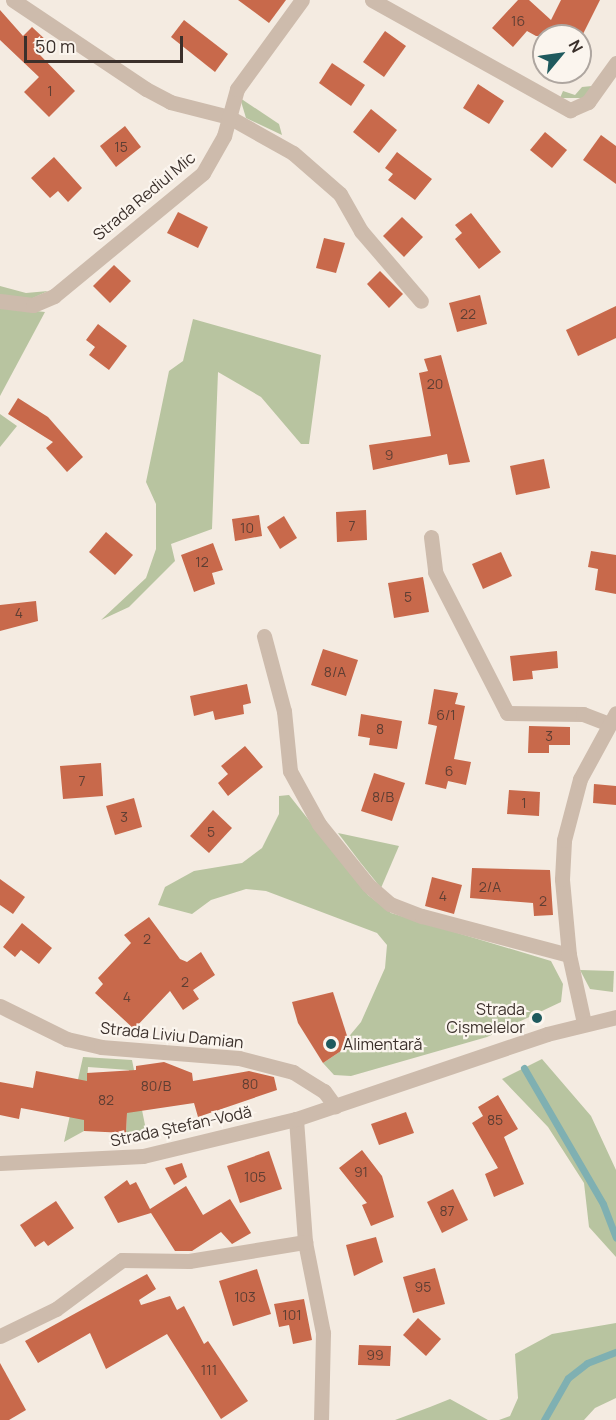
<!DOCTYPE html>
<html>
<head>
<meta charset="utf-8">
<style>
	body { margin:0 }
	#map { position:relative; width:616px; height:1420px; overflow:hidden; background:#f4ebe1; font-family:Manrope,sans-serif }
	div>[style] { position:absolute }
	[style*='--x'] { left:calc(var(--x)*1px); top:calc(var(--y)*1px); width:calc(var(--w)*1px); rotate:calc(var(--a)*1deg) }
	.green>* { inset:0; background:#b8c4a0 }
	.stream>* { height:7px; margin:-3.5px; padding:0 3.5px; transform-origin:3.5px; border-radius:3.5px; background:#7fb0b2 }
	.building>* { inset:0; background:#c8694b }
	.minor>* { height:15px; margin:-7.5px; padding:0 7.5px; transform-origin:7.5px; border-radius:7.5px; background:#cdbbac }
	.dots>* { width:16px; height:16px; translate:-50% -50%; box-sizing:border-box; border:3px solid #fbf5ee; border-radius:50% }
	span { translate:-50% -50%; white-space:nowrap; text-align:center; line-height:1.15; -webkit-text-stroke:4.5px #fbf5ee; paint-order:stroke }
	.number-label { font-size:14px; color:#5e3e33 }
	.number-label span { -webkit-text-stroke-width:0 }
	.street-label { font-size:16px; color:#3b302b }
	.poi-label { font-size:16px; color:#3b302b }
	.right { translate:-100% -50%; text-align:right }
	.left { translate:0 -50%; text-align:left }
	.north { position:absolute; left:532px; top:24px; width:60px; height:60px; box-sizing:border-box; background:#fbf5ee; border:2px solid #aea6a0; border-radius:50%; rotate:61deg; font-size:16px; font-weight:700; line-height:24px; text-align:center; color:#3b302b }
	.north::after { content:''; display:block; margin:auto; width:21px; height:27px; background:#1f5a5e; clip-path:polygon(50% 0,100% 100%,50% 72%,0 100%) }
	.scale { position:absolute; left:24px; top:36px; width:159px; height:27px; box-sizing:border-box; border:3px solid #3b302b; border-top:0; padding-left:8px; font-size:18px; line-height:21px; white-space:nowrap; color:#3b302b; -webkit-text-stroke:4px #fbf5ee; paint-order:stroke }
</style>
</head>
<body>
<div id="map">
	<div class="green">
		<i style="clip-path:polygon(592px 86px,587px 98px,560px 98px,563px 91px,575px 95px,582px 87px)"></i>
		<i style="clip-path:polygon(240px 98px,279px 124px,282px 135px,246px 118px)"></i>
		<i style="clip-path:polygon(0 286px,26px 293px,48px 291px,31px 299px,0 296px)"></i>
		<i style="clip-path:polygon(0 307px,45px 312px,0 396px)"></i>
		<i style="clip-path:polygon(193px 319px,321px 355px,309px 444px,301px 444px,261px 397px,218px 372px,212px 529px,171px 544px,175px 561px,129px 607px,101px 620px,146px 578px,156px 549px,156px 504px,146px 482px,169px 371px,183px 361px)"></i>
		<i style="clip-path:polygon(0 414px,17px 426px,0 447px)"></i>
		<i style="clip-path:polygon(289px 795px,368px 895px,391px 913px,551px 961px,563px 984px,561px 1002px,487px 1037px,351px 1076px,334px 1075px,323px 1063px,350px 1045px,346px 1040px,361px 1022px,385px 968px,387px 945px,377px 933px,266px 891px,246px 889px,211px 900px,192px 914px,158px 905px,165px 887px,194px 871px,242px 863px,262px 848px,279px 814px,279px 796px)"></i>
		<i style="clip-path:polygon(338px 833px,399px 846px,381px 888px,360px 862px)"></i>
		<i style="clip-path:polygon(580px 970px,614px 971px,613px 992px,590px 989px)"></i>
		<i style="clip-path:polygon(83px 1057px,132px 1060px,147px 1135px,126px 1133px,129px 1070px,88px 1067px,84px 1131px,64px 1142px)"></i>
		<i style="clip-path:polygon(542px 1059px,591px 1116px,616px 1170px,616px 1257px,589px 1227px,584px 1183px,548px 1127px,502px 1079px)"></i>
		<i style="clip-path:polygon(616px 1323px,616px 1398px,595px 1408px,584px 1420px,499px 1420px,510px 1416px,518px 1398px,515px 1354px,552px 1334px)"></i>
		<i style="clip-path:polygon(450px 1399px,488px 1420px,395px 1420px,430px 1407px)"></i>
	</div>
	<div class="stream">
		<i style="--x:499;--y:1025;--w:4;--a:63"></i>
		<i style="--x:524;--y:1068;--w:157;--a:59.8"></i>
		<i style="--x:603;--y:1204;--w:36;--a:69"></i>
		<i style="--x:544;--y:1420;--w:48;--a:-60.3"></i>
		<i style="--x:568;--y:1378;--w:24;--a:-38"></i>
		<i style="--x:587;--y:1363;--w:31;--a:-21"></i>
	</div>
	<div class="building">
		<i style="clip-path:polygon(238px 0,286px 0,269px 23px)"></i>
		<i style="clip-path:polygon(518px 0,529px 0,551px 20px,561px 0,600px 0,582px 36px,536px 36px,527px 31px,513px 47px,492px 28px)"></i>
		<i style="clip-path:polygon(0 10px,23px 36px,32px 27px,49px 43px,39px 54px,75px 91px,49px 117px,24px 92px,39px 77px,0 40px)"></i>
		<i style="clip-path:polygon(184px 20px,228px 54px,215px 72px,171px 37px)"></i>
		<i style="clip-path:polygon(385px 31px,406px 46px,384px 77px,363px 62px)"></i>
		<i style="clip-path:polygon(332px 63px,365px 85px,351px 106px,319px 83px)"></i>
		<i style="clip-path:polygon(478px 84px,504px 101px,489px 124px,463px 108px)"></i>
		<i style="clip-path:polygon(371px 109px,397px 130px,379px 153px,353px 132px)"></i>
		<i style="clip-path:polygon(125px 126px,141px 147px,116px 167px,100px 146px)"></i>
		<i style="clip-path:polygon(545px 132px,567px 150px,552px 168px,530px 150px)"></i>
		<i style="clip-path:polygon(601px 135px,616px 146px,616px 184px,583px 160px)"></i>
		<i style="clip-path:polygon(397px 152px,432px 179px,415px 200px,388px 180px,393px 174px,385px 168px)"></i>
		<i style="clip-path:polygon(54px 157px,82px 188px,68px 202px,58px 191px,50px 198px,31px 178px)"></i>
		<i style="clip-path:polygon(178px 212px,208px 227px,198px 248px,167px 233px)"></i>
		<i style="clip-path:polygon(471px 213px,501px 252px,479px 269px,455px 239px,462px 233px,455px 225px)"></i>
		<i style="clip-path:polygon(402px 217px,423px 237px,404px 257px,383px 236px)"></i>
		<i style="clip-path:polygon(324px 238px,345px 243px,336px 273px,316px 268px)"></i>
		<i style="clip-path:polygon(114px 265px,131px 281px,110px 303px,93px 286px)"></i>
		<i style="clip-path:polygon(380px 271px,403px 294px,389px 308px,367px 284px)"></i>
		<i style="clip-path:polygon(480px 295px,487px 324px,457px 332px,449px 303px)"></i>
		<i style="clip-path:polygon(616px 306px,616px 338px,578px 356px,566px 330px)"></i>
		<i style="clip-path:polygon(98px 324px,127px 346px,109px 370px,89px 355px,95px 347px,86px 340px)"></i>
		<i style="clip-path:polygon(441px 355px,470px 462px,449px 465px,447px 454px,373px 470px,369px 445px,431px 436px,419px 373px,428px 371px,424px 359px)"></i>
		<i style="clip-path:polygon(18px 398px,48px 417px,83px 457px,67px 472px,46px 448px,53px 442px,8px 414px)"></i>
		<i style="clip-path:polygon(544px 459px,550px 488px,516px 495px,510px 466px)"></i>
		<i style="clip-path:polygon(366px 510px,367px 540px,337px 542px,336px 512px)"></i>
		<i style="clip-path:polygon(259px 515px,262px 536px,235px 541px,232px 519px)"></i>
		<i style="clip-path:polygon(284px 516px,297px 538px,280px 549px,267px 527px)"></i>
		<i style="clip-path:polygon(106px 532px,133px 555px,115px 575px,89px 552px)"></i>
		<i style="clip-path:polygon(213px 543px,223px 570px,212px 573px,215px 584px,194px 592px,181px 555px)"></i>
		<i style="clip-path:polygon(591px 551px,616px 555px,616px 594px,595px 590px,598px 569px,588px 567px)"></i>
		<i style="clip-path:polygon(501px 552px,512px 576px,483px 589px,472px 564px)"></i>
		<i style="clip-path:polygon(423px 577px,429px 612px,394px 618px,388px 583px)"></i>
		<i style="clip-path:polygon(36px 601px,38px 621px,0 631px,0 605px)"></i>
		<i style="clip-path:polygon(323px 649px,358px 660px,346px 696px,311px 685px)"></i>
		<i style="clip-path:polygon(557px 651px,558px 668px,532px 671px,533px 679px,513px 681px,510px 656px)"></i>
		<i style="clip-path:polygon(247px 684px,251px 703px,243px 705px,244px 714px,215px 720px,213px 711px,194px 716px,190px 696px)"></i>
		<i style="clip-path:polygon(434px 689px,458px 693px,455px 704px,465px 706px,454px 759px,471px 762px,466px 785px,448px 781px,446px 789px,425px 784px,437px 726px,428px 724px)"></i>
		<i style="clip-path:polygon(361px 714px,402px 721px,397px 749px,369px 745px,370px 738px,358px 736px)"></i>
		<i style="clip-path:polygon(529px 726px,570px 727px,570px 745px,549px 745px,549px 753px,528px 753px)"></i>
		<i style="clip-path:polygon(245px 746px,263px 767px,228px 796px,218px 783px,228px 774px,221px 766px)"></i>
		<i style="clip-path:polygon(101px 763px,103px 796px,63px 799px,60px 766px)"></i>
		<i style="clip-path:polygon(374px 773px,405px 783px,392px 821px,361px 811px)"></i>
		<i style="clip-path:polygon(594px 784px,616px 786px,616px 805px,593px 803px)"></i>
		<i style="clip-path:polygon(509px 790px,540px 792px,539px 816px,507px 814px)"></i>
		<i style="clip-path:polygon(134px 798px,142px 827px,115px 835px,106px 806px)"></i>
		<i style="clip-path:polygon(213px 810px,232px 828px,209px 853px,190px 836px)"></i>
		<i style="clip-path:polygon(472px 868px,550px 870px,553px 915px,534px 916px,533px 903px,470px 898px)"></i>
		<i style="clip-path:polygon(432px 877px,462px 885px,454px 914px,425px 906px)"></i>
		<i style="clip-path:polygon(0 879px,25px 897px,13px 914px,0 905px)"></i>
		<i style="clip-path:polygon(149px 917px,180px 959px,187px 962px,201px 952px,215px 975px,193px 990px,199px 999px,183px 1010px,170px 991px,134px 1029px,95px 993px,103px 984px,98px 978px,131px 943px,124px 935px)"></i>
		<i style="clip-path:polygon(22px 923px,52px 948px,39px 964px,21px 950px,15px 957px,3px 947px)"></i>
		<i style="clip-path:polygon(333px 992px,350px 1045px,323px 1063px,298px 1023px,292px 1002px)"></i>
		<i style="clip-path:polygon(164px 1062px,192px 1073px,193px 1081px,249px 1071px,274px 1077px,277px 1090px,198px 1117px,194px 1103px,127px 1113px,126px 1133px,84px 1131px,84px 1120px,21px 1108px,19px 1119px,0 1115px,0 1082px,33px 1088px,36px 1071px,87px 1081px,87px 1073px,136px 1070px,136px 1066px)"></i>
		<i style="clip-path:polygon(498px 1095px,518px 1129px,504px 1137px,524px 1184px,494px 1197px,485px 1174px,498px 1168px,472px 1123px,483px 1116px,478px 1107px)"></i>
		<i style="clip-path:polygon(406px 1112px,414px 1133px,379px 1145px,371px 1124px)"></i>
		<i style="clip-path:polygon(362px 1150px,382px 1176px,394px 1217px,371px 1226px,362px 1205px,367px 1203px,339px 1168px)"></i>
		<i style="clip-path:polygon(269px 1151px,282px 1189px,240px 1203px,227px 1166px)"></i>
		<i style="clip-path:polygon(182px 1163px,187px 1177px,174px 1185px,165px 1168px)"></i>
		<i style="clip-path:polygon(127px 1180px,130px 1185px,136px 1182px,150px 1209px,186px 1186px,203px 1215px,230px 1199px,251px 1233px,232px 1244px,221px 1232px,192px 1251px,175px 1251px,151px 1213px,118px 1223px,104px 1197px)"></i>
		<i style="clip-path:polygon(453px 1189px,468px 1220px,442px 1233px,427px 1202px)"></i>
		<i style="clip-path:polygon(56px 1201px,74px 1228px,48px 1246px,44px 1241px,35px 1247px,20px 1225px)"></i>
		<i style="clip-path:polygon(376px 1237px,383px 1262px,354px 1276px,346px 1245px)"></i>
		<i style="clip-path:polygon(435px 1268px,445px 1304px,413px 1313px,403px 1277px)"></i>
		<i style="clip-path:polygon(257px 1269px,271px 1314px,233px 1326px,219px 1281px)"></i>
		<i style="clip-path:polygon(147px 1274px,156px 1289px,139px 1300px,141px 1305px,170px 1296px,177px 1310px,184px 1306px,204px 1344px,208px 1341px,248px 1401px,221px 1419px,167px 1334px,106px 1369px,90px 1333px,38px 1363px,25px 1341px)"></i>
		<i style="clip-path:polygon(304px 1299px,312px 1340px,293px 1344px,289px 1325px,279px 1327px,274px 1304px)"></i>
		<i style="clip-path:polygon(418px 1318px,441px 1339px,426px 1356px,403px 1335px)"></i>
		<i style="clip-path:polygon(359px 1345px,391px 1346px,390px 1366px,358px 1365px)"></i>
		<i style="clip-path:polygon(0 1363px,26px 1410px,9px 1420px,0 1420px)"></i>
	</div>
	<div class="minor">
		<i style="--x:13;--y:0;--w:160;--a:33.8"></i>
		<i style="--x:146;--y:89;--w:27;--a:28"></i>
		<i style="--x:170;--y:102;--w:61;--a:14.3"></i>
		<i style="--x:229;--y:117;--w:73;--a:29.4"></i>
		<i style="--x:293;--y:153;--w:62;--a:41.1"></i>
		<i style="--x:340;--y:194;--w:43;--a:60.4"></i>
		<i style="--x:361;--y:231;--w:92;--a:49.4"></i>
		<i style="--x:372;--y:0;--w:227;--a:29.1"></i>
		<i style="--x:570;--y:110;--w:20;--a:-24"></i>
		<i style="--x:588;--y:102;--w:48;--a:-54.3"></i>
		<i style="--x:0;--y:301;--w:33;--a:7"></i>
		<i style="--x:33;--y:305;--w:23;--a:-23"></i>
		<i style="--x:54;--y:296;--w:193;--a:-39.5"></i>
		<i style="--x:203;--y:173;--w:43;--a:-60.4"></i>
		<i style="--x:224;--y:136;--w:49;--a:-74.5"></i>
		<i style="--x:237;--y:89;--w:110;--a:-53.9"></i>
		<i style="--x:431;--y:537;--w:35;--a:83"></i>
		<i style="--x:435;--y:572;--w:158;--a:62.9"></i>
		<i style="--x:507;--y:713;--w:76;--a:0.8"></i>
		<i style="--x:583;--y:714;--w:28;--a:21"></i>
		<i style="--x:264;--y:636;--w:78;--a:75.1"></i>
		<i style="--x:284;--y:711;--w:60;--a:84.3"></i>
		<i style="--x:290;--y:771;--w:60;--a:61.3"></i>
		<i style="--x:319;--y:824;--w:78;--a:51.2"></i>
		<i style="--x:368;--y:885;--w:29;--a:41"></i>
		<i style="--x:390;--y:904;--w:34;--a:21"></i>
		<i style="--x:422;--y:916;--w:152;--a:14.9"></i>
		<i style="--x:0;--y:1006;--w:75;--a:26.2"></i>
		<i style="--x:67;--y:1039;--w:35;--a:13"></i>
		<i style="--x:101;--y:1047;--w:138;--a:4.6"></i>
		<i style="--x:239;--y:1058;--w:56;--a:14.5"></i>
		<i style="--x:293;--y:1072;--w:36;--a:32"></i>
		<i style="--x:324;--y:1091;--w:19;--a:54"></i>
		<i style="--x:584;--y:1023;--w:70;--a:-102.4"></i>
		<i style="--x:569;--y:955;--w:76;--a:-95.3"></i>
		<i style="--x:562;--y:879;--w:39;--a:-87"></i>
		<i style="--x:564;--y:840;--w:63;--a:-75.3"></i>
		<i style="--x:580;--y:779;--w:75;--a:-61.4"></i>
		<i style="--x:296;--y:1119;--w:123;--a:85.8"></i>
		<i style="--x:305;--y:1242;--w:93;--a:78.8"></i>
		<i style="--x:323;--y:1333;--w:87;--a:91.3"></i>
		<i style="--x:0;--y:1163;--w:143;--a:-2.8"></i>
		<i style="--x:143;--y:1156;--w:157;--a:-13.6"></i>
		<i style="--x:296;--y:1119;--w:265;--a:-18.7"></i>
		<i style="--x:547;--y:1034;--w:71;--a:-13.8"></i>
		<i style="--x:0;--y:1336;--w:62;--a:-25.7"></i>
		<i style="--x:56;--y:1309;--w:82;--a:-36.6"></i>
		<i style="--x:122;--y:1260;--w:67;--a:0.9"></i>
		<i style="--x:189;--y:1261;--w:118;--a:-9.3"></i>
	</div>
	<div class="dots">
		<i style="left:537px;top:1018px;background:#1f5a5e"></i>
		<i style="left:331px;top:1044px;background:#1f5a5e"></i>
	</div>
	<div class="number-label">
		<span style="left:518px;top:21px">16</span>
		<span style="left:50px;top:91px">1</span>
		<span style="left:121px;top:147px">15</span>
		<span style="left:468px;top:314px">22</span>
		<span style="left:435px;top:384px">20</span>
		<span style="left:389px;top:455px">9</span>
		<span style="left:352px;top:526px">7</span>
		<span style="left:247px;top:528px">10</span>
		<span style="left:202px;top:562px">12</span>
		<span style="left:408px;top:597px">5</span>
		<span style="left:19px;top:613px">4</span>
		<span style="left:335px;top:672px">8/A</span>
		<span style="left:446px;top:715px">6/1</span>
		<span style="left:380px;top:729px">8</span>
		<span style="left:549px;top:736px">3</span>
		<span style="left:449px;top:771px">6</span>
		<span style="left:82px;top:781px">7</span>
		<span style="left:383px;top:797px">8/B</span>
		<span style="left:524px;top:803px">1</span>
		<span style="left:124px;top:817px">3</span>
		<span style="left:211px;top:832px">5</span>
		<span style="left:490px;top:887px">2/A</span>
		<span style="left:443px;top:896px">4</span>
		<span style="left:543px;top:901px">2</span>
		<span style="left:147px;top:939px">2</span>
		<span style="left:185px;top:982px">2</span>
		<span style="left:127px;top:997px">4</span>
		<span style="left:250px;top:1084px">80</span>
		<span style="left:156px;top:1086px">80/B</span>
		<span style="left:106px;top:1100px">82</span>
		<span style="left:495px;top:1120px">85</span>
		<span style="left:361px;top:1172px">91</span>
		<span style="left:255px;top:1177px">105</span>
		<span style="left:447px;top:1211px">87</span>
		<span style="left:423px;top:1287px">95</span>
		<span style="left:245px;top:1297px">103</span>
		<span style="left:292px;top:1315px">101</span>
		<span style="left:375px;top:1355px">99</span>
		<span style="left:209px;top:1370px">111</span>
	</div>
	<div class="street-label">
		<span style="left:144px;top:196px;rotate:-40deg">Strada Rediul Mic</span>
		<span style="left:172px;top:1035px;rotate:6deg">Strada Liviu Damian</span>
		<span style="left:181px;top:1126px;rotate:-12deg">Strada Ștefan-Vodă</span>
	</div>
	<div class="poi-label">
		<span class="right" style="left:525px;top:1018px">Strada<br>Cișmelelor</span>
		<span class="left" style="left:343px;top:1044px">Alimentară</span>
	</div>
	<div class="north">N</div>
	<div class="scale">50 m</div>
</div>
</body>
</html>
